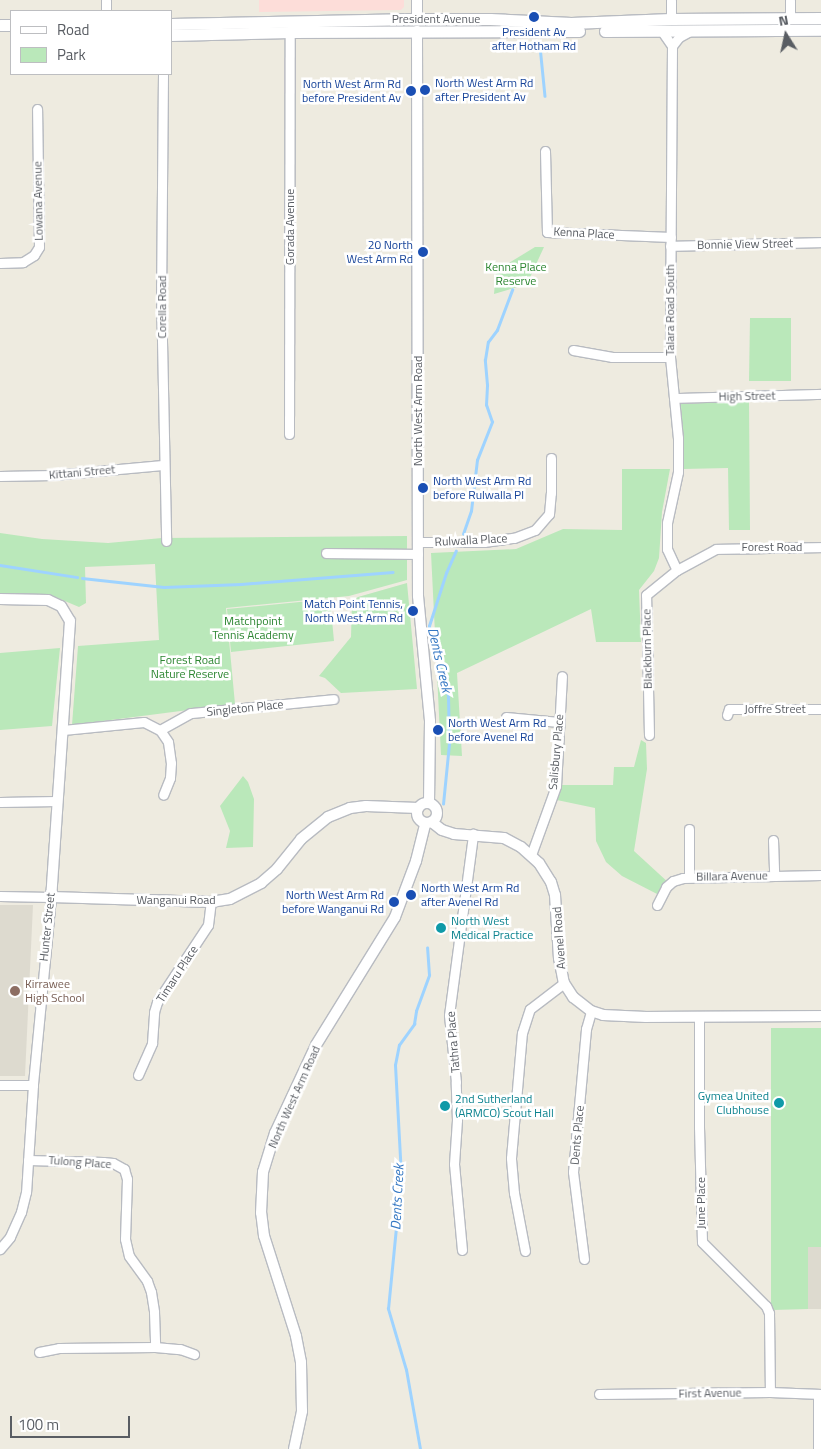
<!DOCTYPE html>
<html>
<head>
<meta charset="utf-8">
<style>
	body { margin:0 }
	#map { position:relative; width:821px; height:1449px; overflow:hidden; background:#eeebe0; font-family:"Titillium Web",sans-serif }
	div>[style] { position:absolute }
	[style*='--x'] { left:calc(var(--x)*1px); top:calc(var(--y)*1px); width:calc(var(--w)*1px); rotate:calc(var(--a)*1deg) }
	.education>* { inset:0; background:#dddacf }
	.medical>* { inset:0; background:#fdddd9 }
	.green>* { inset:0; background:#bae8ba }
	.stream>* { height:2.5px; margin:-1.25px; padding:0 1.25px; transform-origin:1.25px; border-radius:1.25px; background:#9ed3ff }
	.roads { filter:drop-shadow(1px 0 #b8bbc1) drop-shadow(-1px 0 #b8bbc1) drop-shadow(0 1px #b8bbc1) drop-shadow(0 -1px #b8bbc1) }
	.minor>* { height:9px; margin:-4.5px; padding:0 4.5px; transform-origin:4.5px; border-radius:4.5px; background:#fff }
	.tertiary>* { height:10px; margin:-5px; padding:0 5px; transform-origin:5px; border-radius:5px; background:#fff }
	.tertiary>.ring { margin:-5px; padding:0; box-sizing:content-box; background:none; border:10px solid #fff; border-radius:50% }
	.secondary>* { height:11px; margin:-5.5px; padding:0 5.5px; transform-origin:5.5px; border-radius:5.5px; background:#fff }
	.dots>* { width:14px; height:14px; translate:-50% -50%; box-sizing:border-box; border:2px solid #fff; border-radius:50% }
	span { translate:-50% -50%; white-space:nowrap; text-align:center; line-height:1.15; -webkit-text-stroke:5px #fff; paint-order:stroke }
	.street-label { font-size:12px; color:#595d63 }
	.transit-label { font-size:12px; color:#164399 }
	.left { translate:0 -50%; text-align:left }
	.right { translate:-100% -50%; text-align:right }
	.park-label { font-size:12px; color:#2d8632 }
	.culture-label { font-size:12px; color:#0d838f }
	.education-label { font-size:12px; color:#785e54 }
	.water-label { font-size:14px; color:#3578c3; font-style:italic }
	.legend { position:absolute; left:10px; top:10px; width:162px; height:65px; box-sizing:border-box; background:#fff; border:1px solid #bdbec1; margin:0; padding:6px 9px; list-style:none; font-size:15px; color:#595d63 }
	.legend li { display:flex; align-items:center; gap:10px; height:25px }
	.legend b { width:25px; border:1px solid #bdbec1 }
	.north { position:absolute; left:761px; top:10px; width:50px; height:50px; -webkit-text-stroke:4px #fff; paint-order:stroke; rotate:350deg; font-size:14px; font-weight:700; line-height:20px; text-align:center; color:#595d63 }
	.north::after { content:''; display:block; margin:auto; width:18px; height:22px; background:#595d63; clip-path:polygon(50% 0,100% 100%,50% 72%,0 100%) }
	.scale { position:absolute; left:10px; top:1416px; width:120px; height:22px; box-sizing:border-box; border:2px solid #595d63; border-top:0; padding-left:6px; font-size:15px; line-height:18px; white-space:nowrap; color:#595d63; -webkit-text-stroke:4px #fff; paint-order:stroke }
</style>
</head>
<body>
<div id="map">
	<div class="education">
		<i style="clip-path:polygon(0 905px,33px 905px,25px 1076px,0 1076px)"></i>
		<i style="clip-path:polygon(808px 1246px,821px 1247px,821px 1309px,808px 1309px)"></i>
	</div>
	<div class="medical">
		<i style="clip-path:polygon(259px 0,404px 0,404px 7px,401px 10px,259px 12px)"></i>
	</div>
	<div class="green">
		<i style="clip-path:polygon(535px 247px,544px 247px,527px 284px,494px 294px,496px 271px)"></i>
		<i style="clip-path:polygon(750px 318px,791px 318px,791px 381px,749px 381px)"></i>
		<i style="clip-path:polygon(749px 401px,750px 530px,729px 530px,728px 468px,683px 469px,681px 404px)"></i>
		<i style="clip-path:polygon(622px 469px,670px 469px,662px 512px,659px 558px,654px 571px,639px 590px,641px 642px,596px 642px,591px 609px,457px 673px,462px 756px,441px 755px,431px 553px,516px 549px,563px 529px,622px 530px)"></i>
		<i style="clip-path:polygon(0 533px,42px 539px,108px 543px,162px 538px,407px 536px,407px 580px,349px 596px,226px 608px,235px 704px,72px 725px,78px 646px,159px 640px,155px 564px,85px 567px,86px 603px,79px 607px,53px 596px,0 597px)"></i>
		<i style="clip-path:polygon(407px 583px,417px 689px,341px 693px,325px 678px,319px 676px,351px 637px,352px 601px,358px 597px)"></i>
		<i style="clip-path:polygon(330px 599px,334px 641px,231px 652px,227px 609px)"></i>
		<i style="clip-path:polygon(60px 648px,52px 726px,0 730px,0 653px)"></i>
		<i style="clip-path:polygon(641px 740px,646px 743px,647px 769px,634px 851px,670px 884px,661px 896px,622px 876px,606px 862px,596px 841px,595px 808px,552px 799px,556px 785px,613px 785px,614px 767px,634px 767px)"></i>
		<i style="clip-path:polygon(243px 776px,248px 782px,254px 799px,253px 847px,226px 848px,230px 831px,220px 806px)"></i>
		<i style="clip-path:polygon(771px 1028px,821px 1028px,821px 1247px,808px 1247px,808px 1309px,773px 1310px,771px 1306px)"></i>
	</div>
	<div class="stream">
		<i style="--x:540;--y:46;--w:50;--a:84.3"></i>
		<i style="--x:463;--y:534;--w:24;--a:-71"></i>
		<i style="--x:471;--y:511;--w:51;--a:-83.3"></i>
		<i style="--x:477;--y:460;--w:41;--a:-68.5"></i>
		<i style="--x:492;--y:422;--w:18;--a:-109"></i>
		<i style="--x:486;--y:405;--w:20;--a:-87"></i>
		<i style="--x:487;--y:385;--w:25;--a:-95"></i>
		<i style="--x:485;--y:360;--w:18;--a:-81"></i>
		<i style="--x:488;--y:342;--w:15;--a:-53"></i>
		<i style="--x:497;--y:330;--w:43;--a:-69.4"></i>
		<i style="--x:0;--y:565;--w:78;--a:8.9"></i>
		<i style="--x:82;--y:578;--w:82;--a:6.3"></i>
		<i style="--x:164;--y:587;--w:77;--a:-2.2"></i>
		<i style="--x:241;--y:584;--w:152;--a:-4.5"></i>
		<i style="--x:443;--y:804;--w:60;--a:-84.3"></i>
		<i style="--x:449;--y:744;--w:48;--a:-91.2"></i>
		<i style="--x:448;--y:696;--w:62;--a:-107"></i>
		<i style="--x:430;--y:637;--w:11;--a:-95"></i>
		<i style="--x:429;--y:626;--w:56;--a:-72.2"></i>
		<i style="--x:446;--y:573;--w:24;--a:-66"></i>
		<i style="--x:420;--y:1449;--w:80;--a:-100"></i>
		<i style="--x:406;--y:1370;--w:64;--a:-106.4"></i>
		<i style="--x:388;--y:1309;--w:134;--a:-84.4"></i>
		<i style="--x:401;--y:1176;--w:111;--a:-93.1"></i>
		<i style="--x:395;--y:1065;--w:20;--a:-79"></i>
		<i style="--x:399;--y:1045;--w:26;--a:-54"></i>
		<i style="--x:414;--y:1024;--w:13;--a:-81"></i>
		<i style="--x:416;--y:1011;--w:38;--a:-70"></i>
		<i style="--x:429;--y:975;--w:27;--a:-94"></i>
	</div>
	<div class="roads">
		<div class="minor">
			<i style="--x:106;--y:0;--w:11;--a:90"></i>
			<i style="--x:671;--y:0;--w:19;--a:90"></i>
			<i style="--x:790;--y:0;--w:19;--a:90"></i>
			<i style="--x:661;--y:30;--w:19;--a:55"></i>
			<i style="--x:672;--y:46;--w:311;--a:90.4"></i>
			<i style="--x:670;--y:357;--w:81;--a:84.4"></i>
			<i style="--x:678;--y:438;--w:34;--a:90"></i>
			<i style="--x:678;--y:472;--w:52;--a:102.2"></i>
			<i style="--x:667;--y:523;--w:26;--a:90"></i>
			<i style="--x:667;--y:549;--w:23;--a:65"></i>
			<i style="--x:672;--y:46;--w:11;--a:-52"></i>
			<i style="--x:679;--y:37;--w:13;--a:-29"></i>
			<i style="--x:163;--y:74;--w:219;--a:90.5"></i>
			<i style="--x:161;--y:293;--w:248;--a:88.8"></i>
			<i style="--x:545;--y:151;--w:81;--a:88.6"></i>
			<i style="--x:547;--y:232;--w:124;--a:2.3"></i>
			<i style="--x:670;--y:246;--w:151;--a:-1.5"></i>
			<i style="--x:0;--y:263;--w:23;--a:-2"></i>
			<i style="--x:23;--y:262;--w:13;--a:-32"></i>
			<i style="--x:34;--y:255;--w:9;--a:-58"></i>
			<i style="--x:39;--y:247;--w:138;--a:-90.8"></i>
			<i style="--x:573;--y:350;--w:40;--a:10"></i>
			<i style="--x:612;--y:357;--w:58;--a:0"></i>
			<i style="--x:674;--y:398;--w:147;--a:-1.6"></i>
			<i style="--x:289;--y:434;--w:402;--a:-89.9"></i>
			<i style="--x:0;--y:476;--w:53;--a:-1.1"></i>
			<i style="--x:53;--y:475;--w:110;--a:-5.2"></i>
			<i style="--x:418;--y:542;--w:66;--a:0"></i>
			<i style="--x:484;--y:542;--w:30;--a:-8"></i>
			<i style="--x:514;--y:538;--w:22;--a:-21"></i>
			<i style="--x:535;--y:530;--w:21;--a:-49"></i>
			<i style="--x:549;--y:514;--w:21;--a:-85"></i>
			<i style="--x:551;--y:493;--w:35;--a:-90"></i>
			<i style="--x:326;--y:553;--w:92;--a:0.6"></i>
			<i style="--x:727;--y:715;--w:6;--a:-72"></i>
			<i style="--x:729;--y:709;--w:92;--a:0"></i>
			<i style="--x:506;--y:717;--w:53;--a:5.4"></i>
			<i style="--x:63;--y:730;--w:81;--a:-5.6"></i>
			<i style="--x:144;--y:722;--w:18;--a:27"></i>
			<i style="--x:160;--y:730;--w:14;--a:56"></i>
			<i style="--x:168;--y:742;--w:21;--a:82"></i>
			<i style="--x:171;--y:763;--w:15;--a:94"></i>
			<i style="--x:170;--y:778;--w:18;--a:112"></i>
			<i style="--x:160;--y:730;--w:35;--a:-29"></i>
			<i style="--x:191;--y:713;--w:143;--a:-5.6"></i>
			<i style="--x:649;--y:735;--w:140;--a:-91.2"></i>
			<i style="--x:646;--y:595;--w:40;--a:-39"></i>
			<i style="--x:677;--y:570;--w:44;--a:-28.3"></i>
			<i style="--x:716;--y:549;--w:105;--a:-1.1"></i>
			<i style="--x:0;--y:802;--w:57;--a:-1"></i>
			<i style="--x:773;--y:840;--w:36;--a:88"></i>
			<i style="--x:531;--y:855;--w:73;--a:-70.1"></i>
			<i style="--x:556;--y:786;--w:110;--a:-86.9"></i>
			<i style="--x:689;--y:877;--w:48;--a:-90"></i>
			<i style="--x:0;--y:896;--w:51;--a:1.1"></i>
			<i style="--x:51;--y:897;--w:189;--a:95.5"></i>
			<i style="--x:33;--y:1085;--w:107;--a:93.7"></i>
			<i style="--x:26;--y:1192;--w:21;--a:104"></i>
			<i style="--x:21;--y:1212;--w:27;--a:114"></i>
			<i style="--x:10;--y:1237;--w:16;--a:130"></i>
			<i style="--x:657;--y:905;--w:20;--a:-63"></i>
			<i style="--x:666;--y:887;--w:9;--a:-41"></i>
			<i style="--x:673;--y:881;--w:10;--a:-17"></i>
			<i style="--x:683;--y:878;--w:138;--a:-1.2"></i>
			<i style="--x:699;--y:1016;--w:111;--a:90"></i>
			<i style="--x:699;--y:1127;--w:115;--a:88.5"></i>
			<i style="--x:702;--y:1242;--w:91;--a:45"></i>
			<i style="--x:766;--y:1306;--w:8;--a:67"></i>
			<i style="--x:769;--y:1313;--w:79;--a:89.3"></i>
			<i style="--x:138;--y:1075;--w:35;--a:-66"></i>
			<i style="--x:152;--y:1043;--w:31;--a:-86"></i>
			<i style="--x:154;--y:1012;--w:10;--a:-73"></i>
			<i style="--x:157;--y:1002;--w:92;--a:-56.5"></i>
			<i style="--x:208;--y:925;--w:23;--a:-83"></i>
			<i style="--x:0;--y:1085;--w:33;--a:0"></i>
			<i style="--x:28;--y:1160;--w:75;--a:1.5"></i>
			<i style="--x:103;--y:1162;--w:10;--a:6"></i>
			<i style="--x:113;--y:1163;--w:13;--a:29"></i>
			<i style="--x:124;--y:1169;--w:10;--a:73"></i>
			<i style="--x:127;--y:1179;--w:60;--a:91.9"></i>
			<i style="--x:125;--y:1239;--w:17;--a:77"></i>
			<i style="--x:129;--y:1256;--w:31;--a:54"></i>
			<i style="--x:147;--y:1281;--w:12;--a:70"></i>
			<i style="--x:151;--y:1292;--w:20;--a:81"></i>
			<i style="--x:154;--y:1312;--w:35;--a:88"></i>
			<i style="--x:155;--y:1347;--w:25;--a:5"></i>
			<i style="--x:180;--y:1349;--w:15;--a:20"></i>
			<i style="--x:462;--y:1250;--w:86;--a:-95.3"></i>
			<i style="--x:454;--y:1164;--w:44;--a:-86.1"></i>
			<i style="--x:457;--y:1120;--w:38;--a:-92"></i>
			<i style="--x:456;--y:1082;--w:67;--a:-96"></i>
			<i style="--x:449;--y:1015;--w:183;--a:-82.4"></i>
			<i style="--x:525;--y:1251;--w:59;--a:-100.7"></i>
			<i style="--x:514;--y:1193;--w:35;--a:-95"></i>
			<i style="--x:511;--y:1158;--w:125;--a:-85"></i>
			<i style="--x:522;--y:1033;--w:25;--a:-72"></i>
			<i style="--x:530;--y:1009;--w:43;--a:-37.4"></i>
			<i style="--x:584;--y:1259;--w:88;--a:-97.2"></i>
			<i style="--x:573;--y:1172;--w:144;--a:-84.8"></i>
			<i style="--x:586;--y:1029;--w:19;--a:-74"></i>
			<i style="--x:39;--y:1352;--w:20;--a:-11"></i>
			<i style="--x:59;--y:1348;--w:96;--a:-0.6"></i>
			<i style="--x:599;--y:1394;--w:171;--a:-0.7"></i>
			<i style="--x:770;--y:1392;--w:51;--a:2.2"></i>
			<i style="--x:818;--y:1394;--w:55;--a:90"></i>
		</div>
		<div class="tertiary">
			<i style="--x:417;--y:0;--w:19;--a:90"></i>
			<i style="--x:417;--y:31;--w:565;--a:89.9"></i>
			<i style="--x:418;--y:596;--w:126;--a:84.5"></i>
			<i style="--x:430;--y:721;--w:82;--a:90.7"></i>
			<i style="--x:0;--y:599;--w:48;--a:1.2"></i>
			<i style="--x:48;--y:600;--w:14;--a:25"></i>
			<i style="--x:61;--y:606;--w:17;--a:59"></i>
			<i style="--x:70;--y:621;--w:277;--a:93.9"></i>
			<i style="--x:51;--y:897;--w:160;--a:1.8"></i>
			<i style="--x:211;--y:902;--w:19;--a:-9"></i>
			<i style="--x:230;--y:899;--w:35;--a:-27"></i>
			<i style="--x:261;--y:883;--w:21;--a:-41"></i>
			<i style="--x:277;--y:869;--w:38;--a:-51"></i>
			<i style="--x:301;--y:839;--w:35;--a:-39"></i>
			<i style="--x:328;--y:817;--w:24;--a:-22"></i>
			<i style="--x:350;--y:808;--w:16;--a:-7"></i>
			<i style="--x:366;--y:806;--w:52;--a:2.2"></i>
			<i class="ring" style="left:417px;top:803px;width:10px;height:10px"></i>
			<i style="--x:433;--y:823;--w:11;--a:38"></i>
			<i style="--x:442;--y:830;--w:13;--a:18"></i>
			<i style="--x:454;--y:834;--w:50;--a:4.6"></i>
			<i style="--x:504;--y:838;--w:19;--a:28"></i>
			<i style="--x:521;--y:847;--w:24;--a:42"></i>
			<i style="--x:539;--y:863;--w:22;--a:58"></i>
			<i style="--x:551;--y:882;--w:14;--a:73"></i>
			<i style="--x:555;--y:895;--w:63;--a:86.4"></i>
			<i style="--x:559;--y:958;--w:25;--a:79"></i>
			<i style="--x:564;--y:983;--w:17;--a:57"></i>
			<i style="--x:573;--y:997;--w:23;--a:38"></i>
			<i style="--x:591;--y:1011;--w:13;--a:18"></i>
			<i style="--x:603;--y:1015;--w:43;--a:2.7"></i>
			<i style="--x:646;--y:1017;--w:175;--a:-0.3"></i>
			<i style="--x:294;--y:1449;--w:39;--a:-78"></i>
			<i style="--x:302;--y:1411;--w:49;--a:-91.2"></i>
			<i style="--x:301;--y:1362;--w:26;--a:-101"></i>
			<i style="--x:296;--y:1336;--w:105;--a:-107.7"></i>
			<i style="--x:264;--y:1236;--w:23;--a:-97"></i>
			<i style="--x:261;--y:1213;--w:41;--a:-87.2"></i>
			<i style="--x:263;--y:1172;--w:41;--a:-72.9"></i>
			<i style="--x:275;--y:1133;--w:97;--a:-65"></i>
			<i style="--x:316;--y:1045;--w:150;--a:-58.3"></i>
			<i style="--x:395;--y:917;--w:60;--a:-69.4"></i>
			<i style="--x:416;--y:861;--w:38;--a:-76"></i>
		</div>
		<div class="secondary">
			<i style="--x:171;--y:24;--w:231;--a:-1.2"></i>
			<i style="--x:402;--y:19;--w:88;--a:0"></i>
			<i style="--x:490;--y:19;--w:81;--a:2.8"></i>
			<i style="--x:571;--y:23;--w:100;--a:-2.3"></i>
			<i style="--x:671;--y:19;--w:150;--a:-0.4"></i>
			<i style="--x:0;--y:25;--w:11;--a:0"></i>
			<i style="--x:605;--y:31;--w:216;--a:-0.3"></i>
			<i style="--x:171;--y:35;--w:119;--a:-1.4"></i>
			<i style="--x:290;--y:32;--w:289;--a:-0.2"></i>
		</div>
	</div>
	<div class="dots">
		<i style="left:534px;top:17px;background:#1a4fb4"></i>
		<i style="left:425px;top:90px;background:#1a4fb4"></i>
		<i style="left:411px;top:91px;background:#1a4fb4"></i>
		<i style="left:423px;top:252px;background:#1a4fb4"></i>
		<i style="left:423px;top:488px;background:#1a4fb4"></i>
		<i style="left:413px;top:611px;background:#1a4fb4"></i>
		<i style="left:438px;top:730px;background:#1a4fb4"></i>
		<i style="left:411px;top:895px;background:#1a4fb4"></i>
		<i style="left:394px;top:902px;background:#1a4fb4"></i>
		<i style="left:441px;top:928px;background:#0f9aa8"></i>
		<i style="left:15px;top:991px;background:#8d6e63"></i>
		<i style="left:779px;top:1103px;background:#0f9aa8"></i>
		<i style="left:445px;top:1106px;background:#0f9aa8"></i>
	</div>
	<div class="street-label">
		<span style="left:436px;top:19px">President Avenue</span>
		<span style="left:38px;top:201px;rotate:-91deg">Lowana Avenue</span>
		<span style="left:290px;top:227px;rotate:-90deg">Gorada Avenue</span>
		<span style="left:584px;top:233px;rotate:3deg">Kenna Place</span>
		<span style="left:745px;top:244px;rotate:-1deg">Bonnie View Street</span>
		<span style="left:162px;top:307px;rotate:-90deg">Corella Road</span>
		<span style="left:670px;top:310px;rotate:-90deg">Talara Road South</span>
		<span style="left:747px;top:396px;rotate:-1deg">High Street</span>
		<span style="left:418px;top:411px;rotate:-90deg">North West Arm Road</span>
		<span style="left:82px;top:472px;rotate:-5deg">Kittani Street</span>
		<span style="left:471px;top:540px;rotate:-3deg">Rulwalla Place</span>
		<span style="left:772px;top:547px">Forest Road</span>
		<span style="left:647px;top:649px;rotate:-91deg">Blackburn Place</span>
		<span style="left:245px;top:708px;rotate:-6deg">Singleton Place</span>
		<span style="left:775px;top:709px">Joffre Street</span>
		<span style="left:556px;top:752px;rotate:-85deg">Salisbury Place</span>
		<span style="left:732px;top:876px;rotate:-1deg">Billara Avenue</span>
		<span style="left:176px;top:900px">Wanganui Road</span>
		<span style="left:47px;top:927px;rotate:-84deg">Hunter Street</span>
		<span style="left:559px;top:938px;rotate:-94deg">Avenel Road</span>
		<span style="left:177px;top:974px;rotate:-57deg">Timaru Place</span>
		<span style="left:453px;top:1042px;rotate:-95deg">Tathra Place</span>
		<span style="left:294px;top:1097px;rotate:-66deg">North West Arm Road</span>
		<span style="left:577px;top:1135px;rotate:-85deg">Dents Place</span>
		<span style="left:80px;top:1162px;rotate:4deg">Tulong Place</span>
		<span style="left:701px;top:1203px;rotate:-90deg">June Place</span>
		<span style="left:710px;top:1393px;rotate:-1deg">First Avenue</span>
	</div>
	<div class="transit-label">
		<span style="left:534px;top:39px">President Av<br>after Hotham Rd</span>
		<span class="left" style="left:435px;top:90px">North West Arm Rd<br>after President Av</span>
		<span class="right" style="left:401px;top:91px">North West Arm Rd<br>before President Av</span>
		<span class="right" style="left:413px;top:252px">20 North<br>West Arm Rd</span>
		<span class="left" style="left:433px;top:488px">North West Arm Rd<br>before Rulwalla Pl</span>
		<span class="right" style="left:403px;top:611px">Match Point Tennis,<br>North West Arm Rd</span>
		<span class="left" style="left:448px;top:730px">North West Arm Rd<br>before Avenel Rd</span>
		<span class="left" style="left:421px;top:895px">North West Arm Rd<br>after Avenel Rd</span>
		<span class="right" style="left:384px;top:902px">North West Arm Rd<br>before Wanganui Rd</span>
	</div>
	<div class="park-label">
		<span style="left:516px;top:274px">Kenna Place<br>Reserve</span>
		<span style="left:253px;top:628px">Matchpoint<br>Tennis Academy</span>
		<span style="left:190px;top:667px">Forest Road<br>Nature Reserve</span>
	</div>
	<div class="culture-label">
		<span class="left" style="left:451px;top:928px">North West<br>Medical Practice</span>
		<span class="right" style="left:769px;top:1103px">Gymea United<br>Clubhouse</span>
		<span class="left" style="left:455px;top:1106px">2nd Sutherland<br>(ARMCO) Scout Hall</span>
	</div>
	<div class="education-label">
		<span class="left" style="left:25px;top:991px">Kirrawee<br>High School</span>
	</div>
	<div class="water-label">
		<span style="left:440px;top:660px;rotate:77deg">Dents Creek</span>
		<span style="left:397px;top:1197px;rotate:-87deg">Dents Creek</span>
	</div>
	<ul class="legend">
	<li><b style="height:6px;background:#fff"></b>Road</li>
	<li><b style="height:14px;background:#bae8ba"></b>Park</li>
	</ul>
	<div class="north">N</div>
	<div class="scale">100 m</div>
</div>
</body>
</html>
